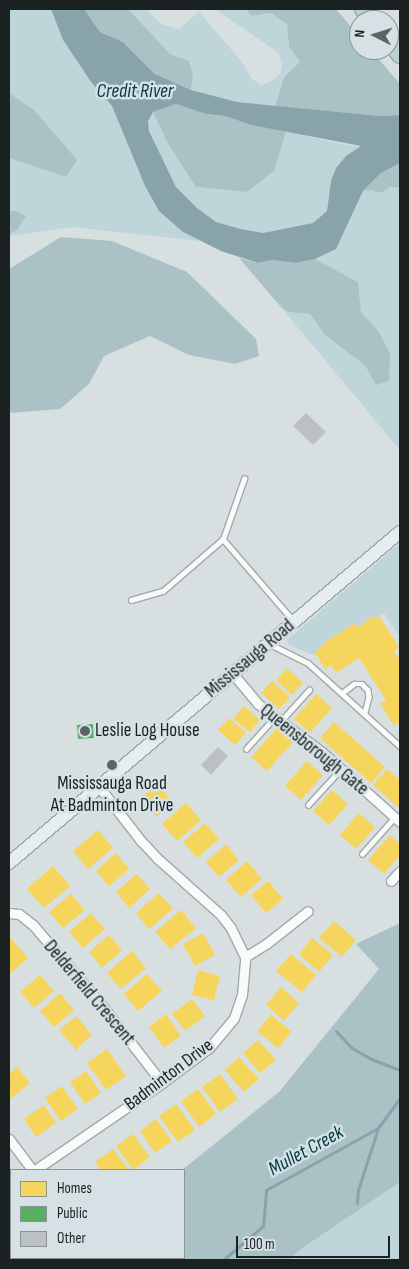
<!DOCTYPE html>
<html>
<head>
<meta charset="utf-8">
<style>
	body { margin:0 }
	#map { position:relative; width:409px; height:1269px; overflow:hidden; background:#d8dfe0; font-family:"Sofia Sans Condensed",sans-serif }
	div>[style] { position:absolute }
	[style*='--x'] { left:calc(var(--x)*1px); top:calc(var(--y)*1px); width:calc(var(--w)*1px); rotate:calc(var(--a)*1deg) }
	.green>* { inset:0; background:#bed5d9 }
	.forest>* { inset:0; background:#aac2c6 }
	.water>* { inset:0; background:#89a4a9 }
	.homes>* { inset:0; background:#f6d55c }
	.public>* { inset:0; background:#5aae61 }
	.stream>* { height:3px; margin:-1.5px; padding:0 1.5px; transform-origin:1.5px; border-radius:1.5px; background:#89a4a9 }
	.building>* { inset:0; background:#bbc1c2 }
	.roads { filter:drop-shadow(1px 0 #a3a8a9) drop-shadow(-1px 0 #a3a8a9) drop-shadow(0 1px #a3a8a9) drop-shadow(0 -1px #a3a8a9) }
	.service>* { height:4.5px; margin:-2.25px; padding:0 2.25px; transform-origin:2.25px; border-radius:2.25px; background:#f9fafa }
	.minor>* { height:9px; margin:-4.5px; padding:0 4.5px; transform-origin:4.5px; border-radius:4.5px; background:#f9fafa }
	.secondary>* { height:12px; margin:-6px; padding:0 6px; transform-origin:6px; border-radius:6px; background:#e6edef }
	.motorway>* { height:16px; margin:-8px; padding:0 8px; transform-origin:8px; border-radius:8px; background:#bad1d4 }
	.dots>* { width:14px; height:14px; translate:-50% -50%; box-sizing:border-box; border:2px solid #d5e1e4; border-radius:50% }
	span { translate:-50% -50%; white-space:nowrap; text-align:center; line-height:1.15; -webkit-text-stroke:5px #d5e1e4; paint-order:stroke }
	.street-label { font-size:19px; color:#1b2021 }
	.poi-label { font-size:19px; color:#1b2021 }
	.left { translate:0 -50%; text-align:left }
	.water-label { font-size:20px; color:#003b44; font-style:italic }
	.frame { position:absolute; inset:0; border:10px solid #1b2021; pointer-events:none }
	.legend { position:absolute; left:10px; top:1169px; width:175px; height:90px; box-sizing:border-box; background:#d5e1e4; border:1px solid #8b9496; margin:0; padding:6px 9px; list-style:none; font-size:15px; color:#1b2021 }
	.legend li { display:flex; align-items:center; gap:10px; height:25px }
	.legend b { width:25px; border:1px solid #8b9496 }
	.north { position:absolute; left:349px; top:10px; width:50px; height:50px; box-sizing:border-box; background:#d5e1e4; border:1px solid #8b9496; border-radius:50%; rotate:275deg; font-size:14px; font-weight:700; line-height:20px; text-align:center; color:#1b2021 }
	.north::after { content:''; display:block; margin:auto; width:18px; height:22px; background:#5d6364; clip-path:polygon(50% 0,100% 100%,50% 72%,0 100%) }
	.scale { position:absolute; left:236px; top:1236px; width:154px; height:22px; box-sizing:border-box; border:2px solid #1b2021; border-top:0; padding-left:6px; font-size:15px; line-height:18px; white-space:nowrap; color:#1b2021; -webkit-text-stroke:4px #d5e1e4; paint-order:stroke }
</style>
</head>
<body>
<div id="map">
	<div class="green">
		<i style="clip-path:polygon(9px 9px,51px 9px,63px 40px,91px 82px,112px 106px,145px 186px,183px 232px,201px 241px,72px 227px,9px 236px,9px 149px,34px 110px,9px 93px)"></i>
		<i style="clip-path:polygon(128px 9px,146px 9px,161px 24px,179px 29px,199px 12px,242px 62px,252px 79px,261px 85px,272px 81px,280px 74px,282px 66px,279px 53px,215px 9px,245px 9px,252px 16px,271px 13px,287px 24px,289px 47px,300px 62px,284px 77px,275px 106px,237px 102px,191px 90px,193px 75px,189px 61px,170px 55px)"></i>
		<i style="clip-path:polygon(153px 112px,168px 144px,196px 187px,247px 192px,273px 171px,286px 131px,345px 145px,361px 146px,346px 156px,331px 181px,327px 211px,313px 223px,263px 233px,241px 229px,216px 222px,197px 208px,176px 187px,149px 131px,148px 120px)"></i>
		<i style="clip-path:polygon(390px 187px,400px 187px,400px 450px,280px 306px,288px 312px,310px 314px,326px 336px,366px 365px,376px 385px,379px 332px,361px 312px,358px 282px,315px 259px,336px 249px,363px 191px,371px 190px,381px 193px)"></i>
		<i style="clip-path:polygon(400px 543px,400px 637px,384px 613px,374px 619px,372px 616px,358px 628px,354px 623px,327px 641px,313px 655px,289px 645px,287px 640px)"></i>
		<i style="clip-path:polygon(400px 1182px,400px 1260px,289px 1260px,301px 1249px)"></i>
	</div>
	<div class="forest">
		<i style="clip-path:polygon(84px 9px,128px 9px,170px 54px,189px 61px,193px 75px,191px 90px,155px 74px,123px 42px,100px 32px)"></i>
		<i style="clip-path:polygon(245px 9px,336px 9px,359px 36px,359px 50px,371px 50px,400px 84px,399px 115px,380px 116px,275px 106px,284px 77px,300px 62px,289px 47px,287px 24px,271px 13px,252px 16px)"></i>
		<i style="clip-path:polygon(9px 93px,34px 110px,77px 160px,66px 177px,9px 158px)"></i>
		<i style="clip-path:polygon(176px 104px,206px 114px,225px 116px,251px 125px,286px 131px,274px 171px,247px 192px,196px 187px,168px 144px,153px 112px)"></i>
		<i style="clip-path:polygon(400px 163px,400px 187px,390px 187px,381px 193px,371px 190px,363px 191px,381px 173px)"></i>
		<i style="clip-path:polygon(9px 211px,17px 211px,26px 216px,17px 230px,9px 234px)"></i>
		<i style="clip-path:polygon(61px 237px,112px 241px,187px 272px,256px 339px,259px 356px,235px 364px,189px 355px,150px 336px,104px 356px,89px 384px,60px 409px,11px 413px,9px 409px,9px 269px)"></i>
		<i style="clip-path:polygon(239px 258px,258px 263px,272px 260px,296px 263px,315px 259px,358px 282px,361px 312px,379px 332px,390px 354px,389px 381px,376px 385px,365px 365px,326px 336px,310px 314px,288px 312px,280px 306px)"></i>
		<i style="clip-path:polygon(400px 923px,400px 1182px,301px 1249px,289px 1260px,35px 1260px,38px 1258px,184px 1258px,182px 1170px,279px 1092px,379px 969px,356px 944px)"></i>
	</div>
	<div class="water">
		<i style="clip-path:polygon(evenodd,51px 9px,84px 9px,100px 32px,123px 42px,155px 74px,191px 90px,237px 102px,380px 116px,400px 115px,400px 163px,381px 173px,363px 191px,336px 249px,315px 259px,296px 263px,272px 260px,258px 263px,221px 251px,183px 232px,159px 211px,145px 186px,112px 106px,91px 82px,63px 40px,51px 9px,176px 104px,206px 114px,225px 116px,251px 125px,361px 146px,346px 156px,336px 168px,331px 181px,327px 211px,313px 223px,263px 233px,241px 229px,216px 222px,197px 208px,176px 187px,149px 131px,148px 121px,153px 112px,176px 104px)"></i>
	</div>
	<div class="homes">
		<i style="clip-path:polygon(372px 616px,374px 619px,379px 616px,399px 647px,394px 651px,398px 658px,400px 657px,400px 722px,394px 726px,380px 703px,386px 700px,359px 658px,336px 673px,331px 665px,325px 669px,315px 653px,327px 641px,355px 623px,358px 628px)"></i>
		<i style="clip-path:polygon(287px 668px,303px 683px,292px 695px,276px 680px)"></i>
		<i style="clip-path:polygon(272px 681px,290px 697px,279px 709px,261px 693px)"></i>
		<i style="clip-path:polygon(316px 694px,332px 708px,310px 733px,294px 719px)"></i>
		<i style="clip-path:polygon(244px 706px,260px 720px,250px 732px,233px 719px)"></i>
		<i style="clip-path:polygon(229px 718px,246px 733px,235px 745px,218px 730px)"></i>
		<i style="clip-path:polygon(334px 722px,385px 767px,371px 783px,320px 738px)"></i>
		<i style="clip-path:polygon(278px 727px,294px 741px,267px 771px,251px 757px)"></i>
		<i style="clip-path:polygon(307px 761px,323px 775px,301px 800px,285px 786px)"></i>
		<i style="clip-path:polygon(387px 769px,400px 780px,400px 809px,373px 785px)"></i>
		<i style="clip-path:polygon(157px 784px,174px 803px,157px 817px,141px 798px)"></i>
		<i style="clip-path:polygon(332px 790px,348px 804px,329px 825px,313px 811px)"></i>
		<i style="clip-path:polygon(186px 803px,201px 820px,177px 841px,162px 824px)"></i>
		<i style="clip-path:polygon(359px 813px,375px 827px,356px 849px,340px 835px)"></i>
		<i style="clip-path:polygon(205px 823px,219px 839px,197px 858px,183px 842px)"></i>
		<i style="clip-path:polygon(98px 830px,113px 848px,88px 869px,73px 851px)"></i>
		<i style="clip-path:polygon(390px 835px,400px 844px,400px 855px,384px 874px,368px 860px)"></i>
		<i style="clip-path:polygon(226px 844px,239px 860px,219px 877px,206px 862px)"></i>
		<i style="clip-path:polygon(116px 853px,129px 869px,109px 886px,96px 871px)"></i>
		<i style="clip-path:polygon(247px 861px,262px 879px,241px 897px,226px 880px)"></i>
		<i style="clip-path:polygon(53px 866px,70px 886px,44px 908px,27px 889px)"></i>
		<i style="clip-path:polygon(137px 874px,150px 889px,129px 908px,116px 892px)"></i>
		<i style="clip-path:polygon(268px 881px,283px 899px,266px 913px,251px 895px)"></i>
		<i style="clip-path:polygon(159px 893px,173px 909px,149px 929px,136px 913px)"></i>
		<i style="clip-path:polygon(71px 894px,85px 910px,63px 928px,49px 912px)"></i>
		<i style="clip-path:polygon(181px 910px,196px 928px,170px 949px,155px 932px)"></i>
		<i style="clip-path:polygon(91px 913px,105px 929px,83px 948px,69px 932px)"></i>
		<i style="clip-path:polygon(334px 921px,356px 940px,342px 957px,319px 938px)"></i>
		<i style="clip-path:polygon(203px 933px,215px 955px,195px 966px,183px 944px)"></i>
		<i style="clip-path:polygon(109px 935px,122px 950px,102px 968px,89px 952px)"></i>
		<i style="clip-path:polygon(9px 936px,28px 958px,11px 973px,9px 970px)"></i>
		<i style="clip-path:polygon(312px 938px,333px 955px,319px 972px,299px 954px)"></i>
		<i style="clip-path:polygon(132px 951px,146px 968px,121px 989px,107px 973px)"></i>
		<i style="clip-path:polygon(291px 954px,316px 975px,302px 992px,276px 971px)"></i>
		<i style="clip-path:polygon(198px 970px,220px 976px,214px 1000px,192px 995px)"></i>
		<i style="clip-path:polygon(147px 974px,162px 991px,138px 1011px,124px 994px)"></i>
		<i style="clip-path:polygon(40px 975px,54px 991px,34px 1008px,20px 992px)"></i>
		<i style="clip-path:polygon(281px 987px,299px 1003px,284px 1021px,266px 1005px)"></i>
		<i style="clip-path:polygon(60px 993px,74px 1010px,54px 1027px,40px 1011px)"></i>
		<i style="clip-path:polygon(192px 999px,205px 1016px,185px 1031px,172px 1014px)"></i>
		<i style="clip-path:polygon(166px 1014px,181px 1036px,164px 1048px,149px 1027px)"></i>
		<i style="clip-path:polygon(271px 1015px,292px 1032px,278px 1048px,257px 1031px)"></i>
		<i style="clip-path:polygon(76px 1016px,92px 1035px,76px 1050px,59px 1030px)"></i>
		<i style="clip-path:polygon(258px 1040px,276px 1060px,260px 1073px,243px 1053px)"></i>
		<i style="clip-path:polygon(107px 1049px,126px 1076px,106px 1090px,87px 1063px)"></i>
		<i style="clip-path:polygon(239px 1057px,259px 1079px,244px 1092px,225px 1070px)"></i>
		<i style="clip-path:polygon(17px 1067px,30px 1083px,9px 1100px,9px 1074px)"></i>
		<i style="clip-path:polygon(86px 1071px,101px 1093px,85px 1104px,70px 1082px)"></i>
		<i style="clip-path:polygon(220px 1074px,238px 1099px,220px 1112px,202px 1087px)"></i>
		<i style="clip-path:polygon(62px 1086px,78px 1109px,61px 1121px,45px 1098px)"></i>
		<i style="clip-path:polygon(198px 1089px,216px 1114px,199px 1127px,181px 1101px)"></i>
		<i style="clip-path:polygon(176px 1104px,195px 1130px,178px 1142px,159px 1116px)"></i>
		<i style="clip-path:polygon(44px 1105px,56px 1123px,36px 1137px,24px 1119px)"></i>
		<i style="clip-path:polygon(156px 1119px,172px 1141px,155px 1153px,140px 1131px)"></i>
		<i style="clip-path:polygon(133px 1134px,150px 1157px,133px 1170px,116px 1146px)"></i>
		<i style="clip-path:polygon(113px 1149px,129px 1170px,101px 1170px,95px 1162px)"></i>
	</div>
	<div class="public">
		<i style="clip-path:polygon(93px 724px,94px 738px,78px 739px,77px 725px)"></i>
	</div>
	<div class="stream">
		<i style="--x:336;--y:1031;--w:23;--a:47"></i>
		<i style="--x:352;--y:1048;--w:22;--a:30"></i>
		<i style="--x:371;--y:1059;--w:31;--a:21"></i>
		<i style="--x:357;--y:1203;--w:13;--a:-86"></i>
		<i style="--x:358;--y:1190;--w:65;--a:-72.1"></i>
		<i style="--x:223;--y:1260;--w:52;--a:-40.4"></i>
		<i style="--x:263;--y:1226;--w:36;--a:-85"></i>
		<i style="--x:266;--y:1190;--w:128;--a:-29"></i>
		<i style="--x:378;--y:1128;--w:37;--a:-54"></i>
	</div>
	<div class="building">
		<i style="clip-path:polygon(306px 413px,326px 432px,313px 445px,293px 426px)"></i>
		<i style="clip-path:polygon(218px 747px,228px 756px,211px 775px,201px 765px)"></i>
	</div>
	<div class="roads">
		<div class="service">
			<i style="--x:223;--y:539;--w:64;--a:-70.7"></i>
			<i style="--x:131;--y:600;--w:33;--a:-16"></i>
			<i style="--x:163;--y:591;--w:79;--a:-40.9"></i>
			<i style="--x:223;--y:539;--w:107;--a:49.2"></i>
			<i style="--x:270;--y:644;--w:42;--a:26.6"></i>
			<i style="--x:308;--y:663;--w:124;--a:42.1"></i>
			<i style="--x:342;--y:693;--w:15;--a:-37"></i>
			<i style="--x:354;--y:684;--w:8;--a:0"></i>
			<i style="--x:362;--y:684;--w:8;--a:45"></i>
			<i style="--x:368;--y:690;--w:7;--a:82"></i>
			<i style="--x:369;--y:697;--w:16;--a:104"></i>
			<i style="--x:281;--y:721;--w:42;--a:-47.9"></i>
			<i style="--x:246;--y:749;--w:43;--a:-47.8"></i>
			<i style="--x:308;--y:805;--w:49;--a:-47.5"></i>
			<i style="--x:362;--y:854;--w:50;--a:-48.3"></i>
		</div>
		<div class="minor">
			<i style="--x:233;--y:674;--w:39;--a:50"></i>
			<i style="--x:258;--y:704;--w:80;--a:36.9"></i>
			<i style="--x:322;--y:752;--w:105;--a:41.9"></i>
			<i style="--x:391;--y:881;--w:13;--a:-48"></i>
			<i style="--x:9;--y:913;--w:10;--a:6"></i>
			<i style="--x:19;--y:914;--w:18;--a:38"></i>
			<i style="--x:33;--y:925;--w:104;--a:49.3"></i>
			<i style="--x:101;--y:1004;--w:100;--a:52.3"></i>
			<i style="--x:245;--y:957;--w:25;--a:-32"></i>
			<i style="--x:266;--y:944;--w:53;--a:-38.2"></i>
			<i style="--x:9;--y:1139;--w:39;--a:53"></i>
			<i style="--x:35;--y:1170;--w:154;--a:-34.4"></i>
			<i style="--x:162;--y:1083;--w:59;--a:-36.7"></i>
			<i style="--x:209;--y:1048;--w:39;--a:-50"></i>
			<i style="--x:234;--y:1018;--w:24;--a:-71"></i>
			<i style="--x:242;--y:995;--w:38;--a:-85"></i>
			<i style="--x:245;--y:957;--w:32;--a:-116"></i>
			<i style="--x:231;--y:928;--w:16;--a:-128"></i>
			<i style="--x:221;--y:915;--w:84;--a:-138.4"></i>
			<i style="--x:158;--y:859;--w:25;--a:-133"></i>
			<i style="--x:141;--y:841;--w:67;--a:-127.7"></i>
			<i style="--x:9;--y:1188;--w:2;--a:-27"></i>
		</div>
		<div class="secondary">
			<i style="--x:9;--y:863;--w:512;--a:-40.25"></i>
		</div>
		<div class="motorway">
			<i style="--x:363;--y:9;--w:14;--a:51"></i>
			<i style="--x:389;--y:41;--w:18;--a:52"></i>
		</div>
	</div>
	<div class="dots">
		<i style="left:85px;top:731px;background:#5d6364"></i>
		<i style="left:112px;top:765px;background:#5d6364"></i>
	</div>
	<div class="street-label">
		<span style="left:250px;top:659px;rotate:-40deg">Mississauga Road</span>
		<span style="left:314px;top:750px;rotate:39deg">Queensborough Gate</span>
		<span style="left:89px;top:993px;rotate:50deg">Delderfield Crescent</span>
		<span style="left:169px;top:1075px;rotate:-37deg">Badminton Drive</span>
	</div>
	<div class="poi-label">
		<span class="left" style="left:95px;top:731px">Leslie Log House</span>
		<span style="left:112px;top:795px">Mississauga Road<br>At Badminton Drive</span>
	</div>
	<div class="water-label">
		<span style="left:135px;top:91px">Credit River</span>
		<span style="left:306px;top:1151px;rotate:-29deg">Mullet Creek</span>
	</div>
	<div class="frame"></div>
	<ul class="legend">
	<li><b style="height:14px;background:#f6d55c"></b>Homes</li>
	<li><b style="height:14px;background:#5aae61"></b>Public</li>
	<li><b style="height:14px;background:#bbc1c2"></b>Other</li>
	</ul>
	<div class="north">N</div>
	<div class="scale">100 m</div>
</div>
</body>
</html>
